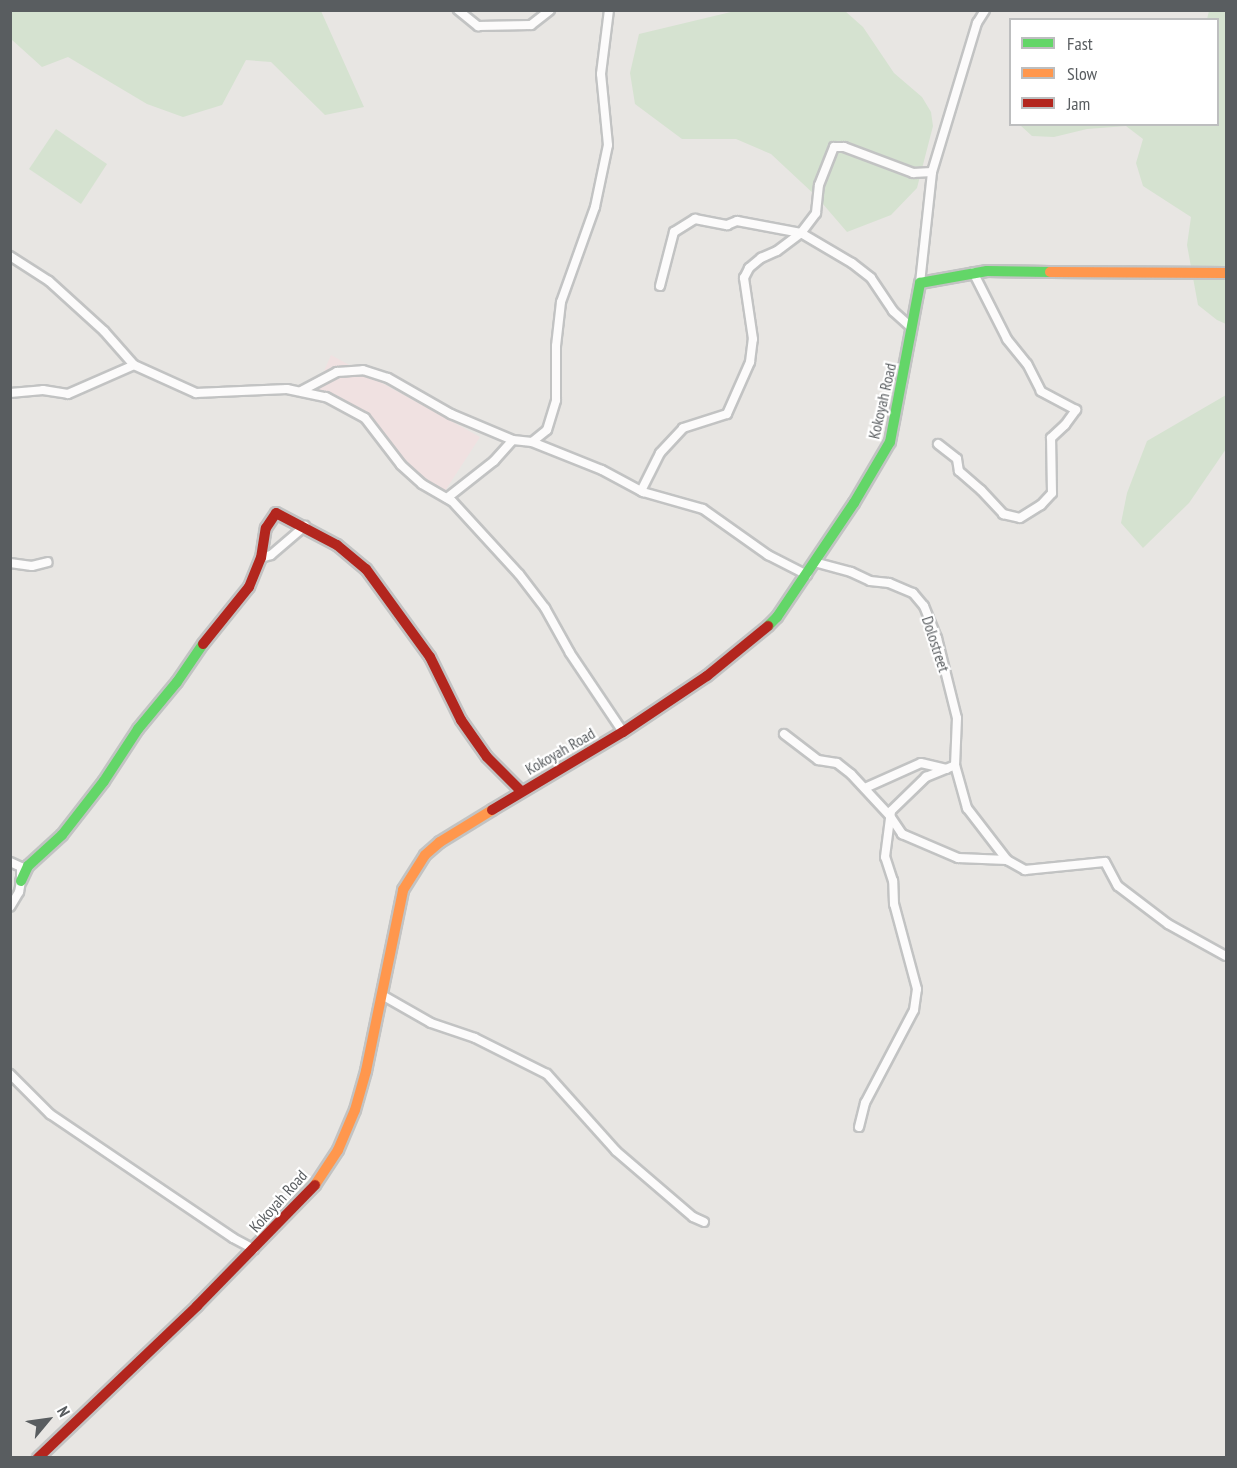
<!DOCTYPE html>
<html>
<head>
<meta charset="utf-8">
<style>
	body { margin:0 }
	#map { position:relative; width:1237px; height:1468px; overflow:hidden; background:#e8e6e3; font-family:"PT Sans Narrow",sans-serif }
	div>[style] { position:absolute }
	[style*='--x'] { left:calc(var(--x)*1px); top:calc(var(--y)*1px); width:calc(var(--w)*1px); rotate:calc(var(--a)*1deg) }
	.medical>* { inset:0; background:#f0e1e1 }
	.green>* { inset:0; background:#d5e2d0 }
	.roads { filter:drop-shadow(2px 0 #c2c3c3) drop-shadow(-2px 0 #c2c3c3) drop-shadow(0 2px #c2c3c3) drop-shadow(0 -2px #c2c3c3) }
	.street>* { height:8px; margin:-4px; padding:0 4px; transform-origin:4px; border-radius:4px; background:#fcfbfb }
	.fast>* { height:10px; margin:-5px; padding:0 5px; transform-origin:5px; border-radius:5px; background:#63d668 }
	.slow>* { height:10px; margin:-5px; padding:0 5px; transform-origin:5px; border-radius:5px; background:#ff974d }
	.jam>* { height:10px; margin:-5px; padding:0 5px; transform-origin:5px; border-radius:5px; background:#b3261e }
	span { translate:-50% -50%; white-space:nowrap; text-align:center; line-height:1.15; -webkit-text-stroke:4.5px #fff; paint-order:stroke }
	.street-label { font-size:16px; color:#595d60 }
	.frame { position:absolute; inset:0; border:12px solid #595d60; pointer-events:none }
	.legend { position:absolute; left:1009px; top:18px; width:210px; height:108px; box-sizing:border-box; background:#fff; border:2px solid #bdbebf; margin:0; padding:8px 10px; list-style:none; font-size:18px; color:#595d60 }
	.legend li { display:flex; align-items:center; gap:12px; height:30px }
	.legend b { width:30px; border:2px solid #bdbebf }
	.north { position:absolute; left:18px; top:1390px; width:60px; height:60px; -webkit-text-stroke:4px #fff; paint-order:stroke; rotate:61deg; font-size:16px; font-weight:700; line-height:24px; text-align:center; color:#595d60 }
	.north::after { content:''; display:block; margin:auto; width:21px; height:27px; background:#595d60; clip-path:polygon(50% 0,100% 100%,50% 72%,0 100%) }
</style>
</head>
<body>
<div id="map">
	<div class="medical">
		<i style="clip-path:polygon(331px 355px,480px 437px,445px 491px,386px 453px,363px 414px,315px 392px)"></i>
	</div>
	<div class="green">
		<i style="clip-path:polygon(11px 10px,321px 11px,364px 107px,325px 115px,271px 62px,246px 60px,222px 105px,183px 117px,147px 104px,68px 57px,42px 67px,11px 39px)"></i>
		<i style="clip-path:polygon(735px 11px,845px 11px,863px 27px,894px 73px,922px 97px,931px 112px,933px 126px,917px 188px,891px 215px,847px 232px,816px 196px,771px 154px,736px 139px,682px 139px,635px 104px,630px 73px,639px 34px)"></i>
		<i style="clip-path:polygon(1209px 11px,1226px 11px,1226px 324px,1217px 320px,1198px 305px,1187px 245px,1191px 217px,1143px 186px,1136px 163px,1143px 139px,1126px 126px,1087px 129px,1054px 137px,1032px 136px,1020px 125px,1218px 124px,1218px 20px,1207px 19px)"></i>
		<i style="clip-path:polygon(56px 129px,107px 164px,81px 204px,29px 169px)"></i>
		<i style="clip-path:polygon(1226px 395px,1226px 449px,1189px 503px,1143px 548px,1121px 523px,1127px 493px,1147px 441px)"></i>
	</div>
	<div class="roads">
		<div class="street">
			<i style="--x:458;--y:10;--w:26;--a:39"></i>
			<i style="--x:478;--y:26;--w:53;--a:-1.1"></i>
			<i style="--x:531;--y:25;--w:24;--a:-38"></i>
			<i style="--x:10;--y:256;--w:46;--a:32.7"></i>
			<i style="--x:49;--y:281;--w:74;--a:42.3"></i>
			<i style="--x:104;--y:331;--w:45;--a:48.6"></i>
			<i style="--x:134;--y:365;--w:68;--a:24.3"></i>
			<i style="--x:196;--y:393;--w:91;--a:-2.5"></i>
			<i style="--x:287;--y:389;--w:40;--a:12"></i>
			<i style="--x:326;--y:397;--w:44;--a:28.3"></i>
			<i style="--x:365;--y:418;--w:59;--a:52.5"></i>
			<i style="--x:401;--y:465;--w:28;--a:42"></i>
			<i style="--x:422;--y:484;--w:34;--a:30"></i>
			<i style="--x:452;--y:501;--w:99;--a:47.5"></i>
			<i style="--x:519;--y:574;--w:43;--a:52.6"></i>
			<i style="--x:545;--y:608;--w:51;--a:60.9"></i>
			<i style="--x:570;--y:653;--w:95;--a:56.1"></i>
			<i style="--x:920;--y:283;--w:112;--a:-83.8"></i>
			<i style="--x:932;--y:172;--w:156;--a:-73.2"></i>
			<i style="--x:977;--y:23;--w:15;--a:-58"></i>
			<i style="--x:660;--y:286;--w:56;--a:-75.5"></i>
			<i style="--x:674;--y:232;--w:25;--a:-32"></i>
			<i style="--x:695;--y:219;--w:33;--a:11"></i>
			<i style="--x:727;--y:225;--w:11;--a:-22"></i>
			<i style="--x:737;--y:221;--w:65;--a:10.6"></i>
			<i style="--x:801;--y:233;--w:59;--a:30.5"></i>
			<i style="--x:852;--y:263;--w:24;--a:38"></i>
			<i style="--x:871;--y:278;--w:40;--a:56"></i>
			<i style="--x:893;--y:311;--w:25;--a:42"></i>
			<i style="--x:301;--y:391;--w:41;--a:-27.8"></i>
			<i style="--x:337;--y:372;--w:26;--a:-4"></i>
			<i style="--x:363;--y:370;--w:26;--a:18"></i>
			<i style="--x:388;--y:378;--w:73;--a:29.7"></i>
			<i style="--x:451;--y:414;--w:67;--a:22.8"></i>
			<i style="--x:10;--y:393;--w:33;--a:-5"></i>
			<i style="--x:43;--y:390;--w:25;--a:9"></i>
			<i style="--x:68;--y:394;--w:72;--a:-23.7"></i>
			<i style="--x:532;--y:442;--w:75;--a:21.8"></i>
			<i style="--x:602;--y:470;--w:47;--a:28.2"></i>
			<i style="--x:643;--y:492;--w:62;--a:15.8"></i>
			<i style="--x:703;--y:509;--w:80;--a:35.3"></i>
			<i style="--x:768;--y:555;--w:44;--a:27.1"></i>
			<i style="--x:938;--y:444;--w:24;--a:38"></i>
			<i style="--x:957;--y:459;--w:12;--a:81"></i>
			<i style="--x:959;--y:471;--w:29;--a:41"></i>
			<i style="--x:981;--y:490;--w:33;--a:47"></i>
			<i style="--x:1003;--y:514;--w:17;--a:13"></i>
			<i style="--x:1020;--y:518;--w:25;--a:-32"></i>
			<i style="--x:1041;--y:505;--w:16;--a:-47"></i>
			<i style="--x:1052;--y:493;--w:55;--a:-91"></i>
			<i style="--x:1051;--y:438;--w:19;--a:-43"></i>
			<i style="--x:1065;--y:425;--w:19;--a:-54"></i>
			<i style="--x:1076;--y:410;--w:40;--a:-152"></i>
			<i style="--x:1041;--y:391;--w:30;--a:-117"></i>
			<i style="--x:1027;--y:364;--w:32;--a:-129"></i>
			<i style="--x:1007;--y:339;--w:75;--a:-116.9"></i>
			<i style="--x:641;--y:491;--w:42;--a:-63.4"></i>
			<i style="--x:660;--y:453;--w:34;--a:-47"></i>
			<i style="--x:683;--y:428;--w:46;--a:-17.7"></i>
			<i style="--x:727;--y:414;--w:57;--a:-66.1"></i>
			<i style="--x:750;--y:362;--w:23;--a:-83"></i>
			<i style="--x:753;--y:339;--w:62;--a:-98.4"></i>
			<i style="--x:744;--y:278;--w:11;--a:-63"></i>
			<i style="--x:749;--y:268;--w:16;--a:-40"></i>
			<i style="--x:761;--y:258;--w:17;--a:-24"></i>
			<i style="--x:777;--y:251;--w:30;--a:-37"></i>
			<i style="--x:801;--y:233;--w:25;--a:-53"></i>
			<i style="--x:816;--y:213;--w:28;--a:-84"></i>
			<i style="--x:819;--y:185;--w:41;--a:-68.5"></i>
			<i style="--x:834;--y:147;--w:10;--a:0"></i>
			<i style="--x:844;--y:147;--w:74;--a:20.6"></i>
			<i style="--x:913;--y:173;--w:19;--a:-3"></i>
			<i style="--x:447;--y:498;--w:60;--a:-38.2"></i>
			<i style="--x:494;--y:461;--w:28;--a:-48"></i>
			<i style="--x:513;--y:440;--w:19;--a:6"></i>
			<i style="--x:532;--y:442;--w:19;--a:-39"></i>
			<i style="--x:547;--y:430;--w:31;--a:-73"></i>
			<i style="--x:556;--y:400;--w:54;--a:-90"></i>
			<i style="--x:556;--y:346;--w:44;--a:-83.5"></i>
			<i style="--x:561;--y:302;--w:101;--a:-70.3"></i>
			<i style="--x:595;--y:207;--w:63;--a:-78.2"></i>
			<i style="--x:608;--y:145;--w:71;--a:-95.6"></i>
			<i style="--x:601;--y:74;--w:64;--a:-82.9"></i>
			<i style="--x:261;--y:558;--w:10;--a:-17"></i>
			<i style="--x:271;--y:555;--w:45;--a:-40.5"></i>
			<i style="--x:814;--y:562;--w:38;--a:15"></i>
			<i style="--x:851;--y:572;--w:21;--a:25"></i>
			<i style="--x:870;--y:581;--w:19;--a:6"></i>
			<i style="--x:889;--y:583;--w:26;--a:23"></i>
			<i style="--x:913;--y:593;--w:17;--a:50"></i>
			<i style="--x:924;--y:606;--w:35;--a:68"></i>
			<i style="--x:937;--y:638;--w:82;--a:76"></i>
			<i style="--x:957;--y:718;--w:47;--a:92.4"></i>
			<i style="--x:955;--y:765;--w:45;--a:74.4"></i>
			<i style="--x:967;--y:808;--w:66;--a:52.4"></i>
			<i style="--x:1007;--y:860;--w:21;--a:29"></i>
			<i style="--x:1025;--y:870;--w:80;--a:-5.7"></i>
			<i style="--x:1105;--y:862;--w:27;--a:62"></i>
			<i style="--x:1118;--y:886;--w:63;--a:37.2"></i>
			<i style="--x:1168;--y:924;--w:66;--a:28.9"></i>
			<i style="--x:10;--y:563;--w:22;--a:8"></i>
			<i style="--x:32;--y:566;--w:16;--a:-14"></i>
			<i style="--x:784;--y:734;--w:43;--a:37.4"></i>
			<i style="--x:818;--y:760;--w:19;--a:9"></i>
			<i style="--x:837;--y:763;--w:18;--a:38"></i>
			<i style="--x:851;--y:774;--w:57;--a:47.1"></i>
			<i style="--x:890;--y:816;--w:22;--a:56"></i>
			<i style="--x:902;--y:834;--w:61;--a:23.2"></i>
			<i style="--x:958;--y:858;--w:49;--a:2.3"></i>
			<i style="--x:865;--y:788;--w:61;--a:-24.1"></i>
			<i style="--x:921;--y:763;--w:26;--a:13"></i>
			<i style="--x:10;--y:862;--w:12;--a:24"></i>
			<i style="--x:21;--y:867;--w:14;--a:90"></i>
			<i style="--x:21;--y:881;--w:11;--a:100"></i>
			<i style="--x:19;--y:892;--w:17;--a:121"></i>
			<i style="--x:382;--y:995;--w:56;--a:29.7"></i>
			<i style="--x:431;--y:1023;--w:46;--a:18.8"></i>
			<i style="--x:475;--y:1038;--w:80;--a:26.6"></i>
			<i style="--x:547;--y:1074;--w:103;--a:48.1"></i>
			<i style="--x:616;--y:1151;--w:101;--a:40.6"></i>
			<i style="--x:693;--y:1217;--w:12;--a:24"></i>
			<i style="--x:10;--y:1074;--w:57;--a:45"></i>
			<i style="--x:50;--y:1114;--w:221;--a:34.1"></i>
			<i style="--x:233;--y:1238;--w:24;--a:28"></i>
			<i style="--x:859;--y:1127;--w:25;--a:-76"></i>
			<i style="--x:865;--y:1103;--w:105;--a:-62.2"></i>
			<i style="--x:914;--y:1010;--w:21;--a:-82"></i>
			<i style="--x:917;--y:989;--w:88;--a:-105.1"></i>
			<i style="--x:894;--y:904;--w:23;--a:-92"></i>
			<i style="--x:893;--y:881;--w:25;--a:-108"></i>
			<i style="--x:885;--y:857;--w:46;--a:-82.6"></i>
			<i style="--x:891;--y:811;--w:49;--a:-44.2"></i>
			<i style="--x:926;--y:777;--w:31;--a:-22"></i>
		</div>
		<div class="fast">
			<i style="--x:768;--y:626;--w:13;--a:-45"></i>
			<i style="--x:777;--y:617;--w:138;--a:-56"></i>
			<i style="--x:854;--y:503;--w:71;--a:-59.5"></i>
			<i style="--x:890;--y:442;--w:162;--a:-79.3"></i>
			<i style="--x:920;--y:283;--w:68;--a:-10.2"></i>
			<i style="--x:987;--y:271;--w:63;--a:0.9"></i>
			<i style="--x:21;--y:881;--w:17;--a:-65"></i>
			<i style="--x:28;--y:866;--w:46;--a:-42.4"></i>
			<i style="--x:62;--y:835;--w:68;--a:-52.1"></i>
			<i style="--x:104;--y:781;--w:62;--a:-56.8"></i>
			<i style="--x:138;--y:729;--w:61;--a:-50.3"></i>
			<i style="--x:177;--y:682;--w:46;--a:-55.6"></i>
		</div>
		<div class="slow">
			<i style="--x:1050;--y:272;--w:176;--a:0.3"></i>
			<i style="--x:315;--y:1185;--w:42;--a:-56.7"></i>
			<i style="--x:338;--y:1150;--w:43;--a:-67"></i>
			<i style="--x:355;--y:1110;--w:41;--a:-74.2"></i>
			<i style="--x:366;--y:1071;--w:185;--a:-78.4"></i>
			<i style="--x:403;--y:890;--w:41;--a:-57.8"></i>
			<i style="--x:425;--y:855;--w:20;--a:-41"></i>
			<i style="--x:440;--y:842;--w:61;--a:-31.6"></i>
		</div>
		<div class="jam">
			<i style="--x:203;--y:644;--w:73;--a:-51.1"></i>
			<i style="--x:249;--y:587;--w:31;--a:-68"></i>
			<i style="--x:261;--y:558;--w:30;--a:-81"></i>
			<i style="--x:266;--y:528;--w:18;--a:-56"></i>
			<i style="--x:276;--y:513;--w:69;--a:27.7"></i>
			<i style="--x:337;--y:545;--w:38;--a:40"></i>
			<i style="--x:366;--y:569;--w:109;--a:54"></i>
			<i style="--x:430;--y:657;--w:70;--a:63.8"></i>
			<i style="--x:461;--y:720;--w:45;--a:54.9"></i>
			<i style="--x:487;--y:757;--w:48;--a:45"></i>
			<i style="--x:492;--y:810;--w:152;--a:-30.8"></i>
			<i style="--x:623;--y:732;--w:101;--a:-33.7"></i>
			<i style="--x:707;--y:676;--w:79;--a:-39.3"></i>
			<i style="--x:38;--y:1458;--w:220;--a:-43.7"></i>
			<i style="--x:197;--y:1306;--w:169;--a:-45.7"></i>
		</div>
	</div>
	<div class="street-label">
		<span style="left:882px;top:401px;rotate:-77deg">Kokoyah Road</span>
		<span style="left:936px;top:644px;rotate:72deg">Dolostreet</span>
		<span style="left:560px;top:751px;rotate:-30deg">Kokoyah Road</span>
		<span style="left:278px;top:1201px;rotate:-48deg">Kokoyah Road</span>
	</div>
	<div class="frame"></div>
	<ul class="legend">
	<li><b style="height:8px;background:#63d668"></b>Fast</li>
	<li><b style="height:8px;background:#ff974d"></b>Slow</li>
	<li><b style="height:8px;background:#b3261e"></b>Jam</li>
	</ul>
	<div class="north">N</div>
</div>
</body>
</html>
